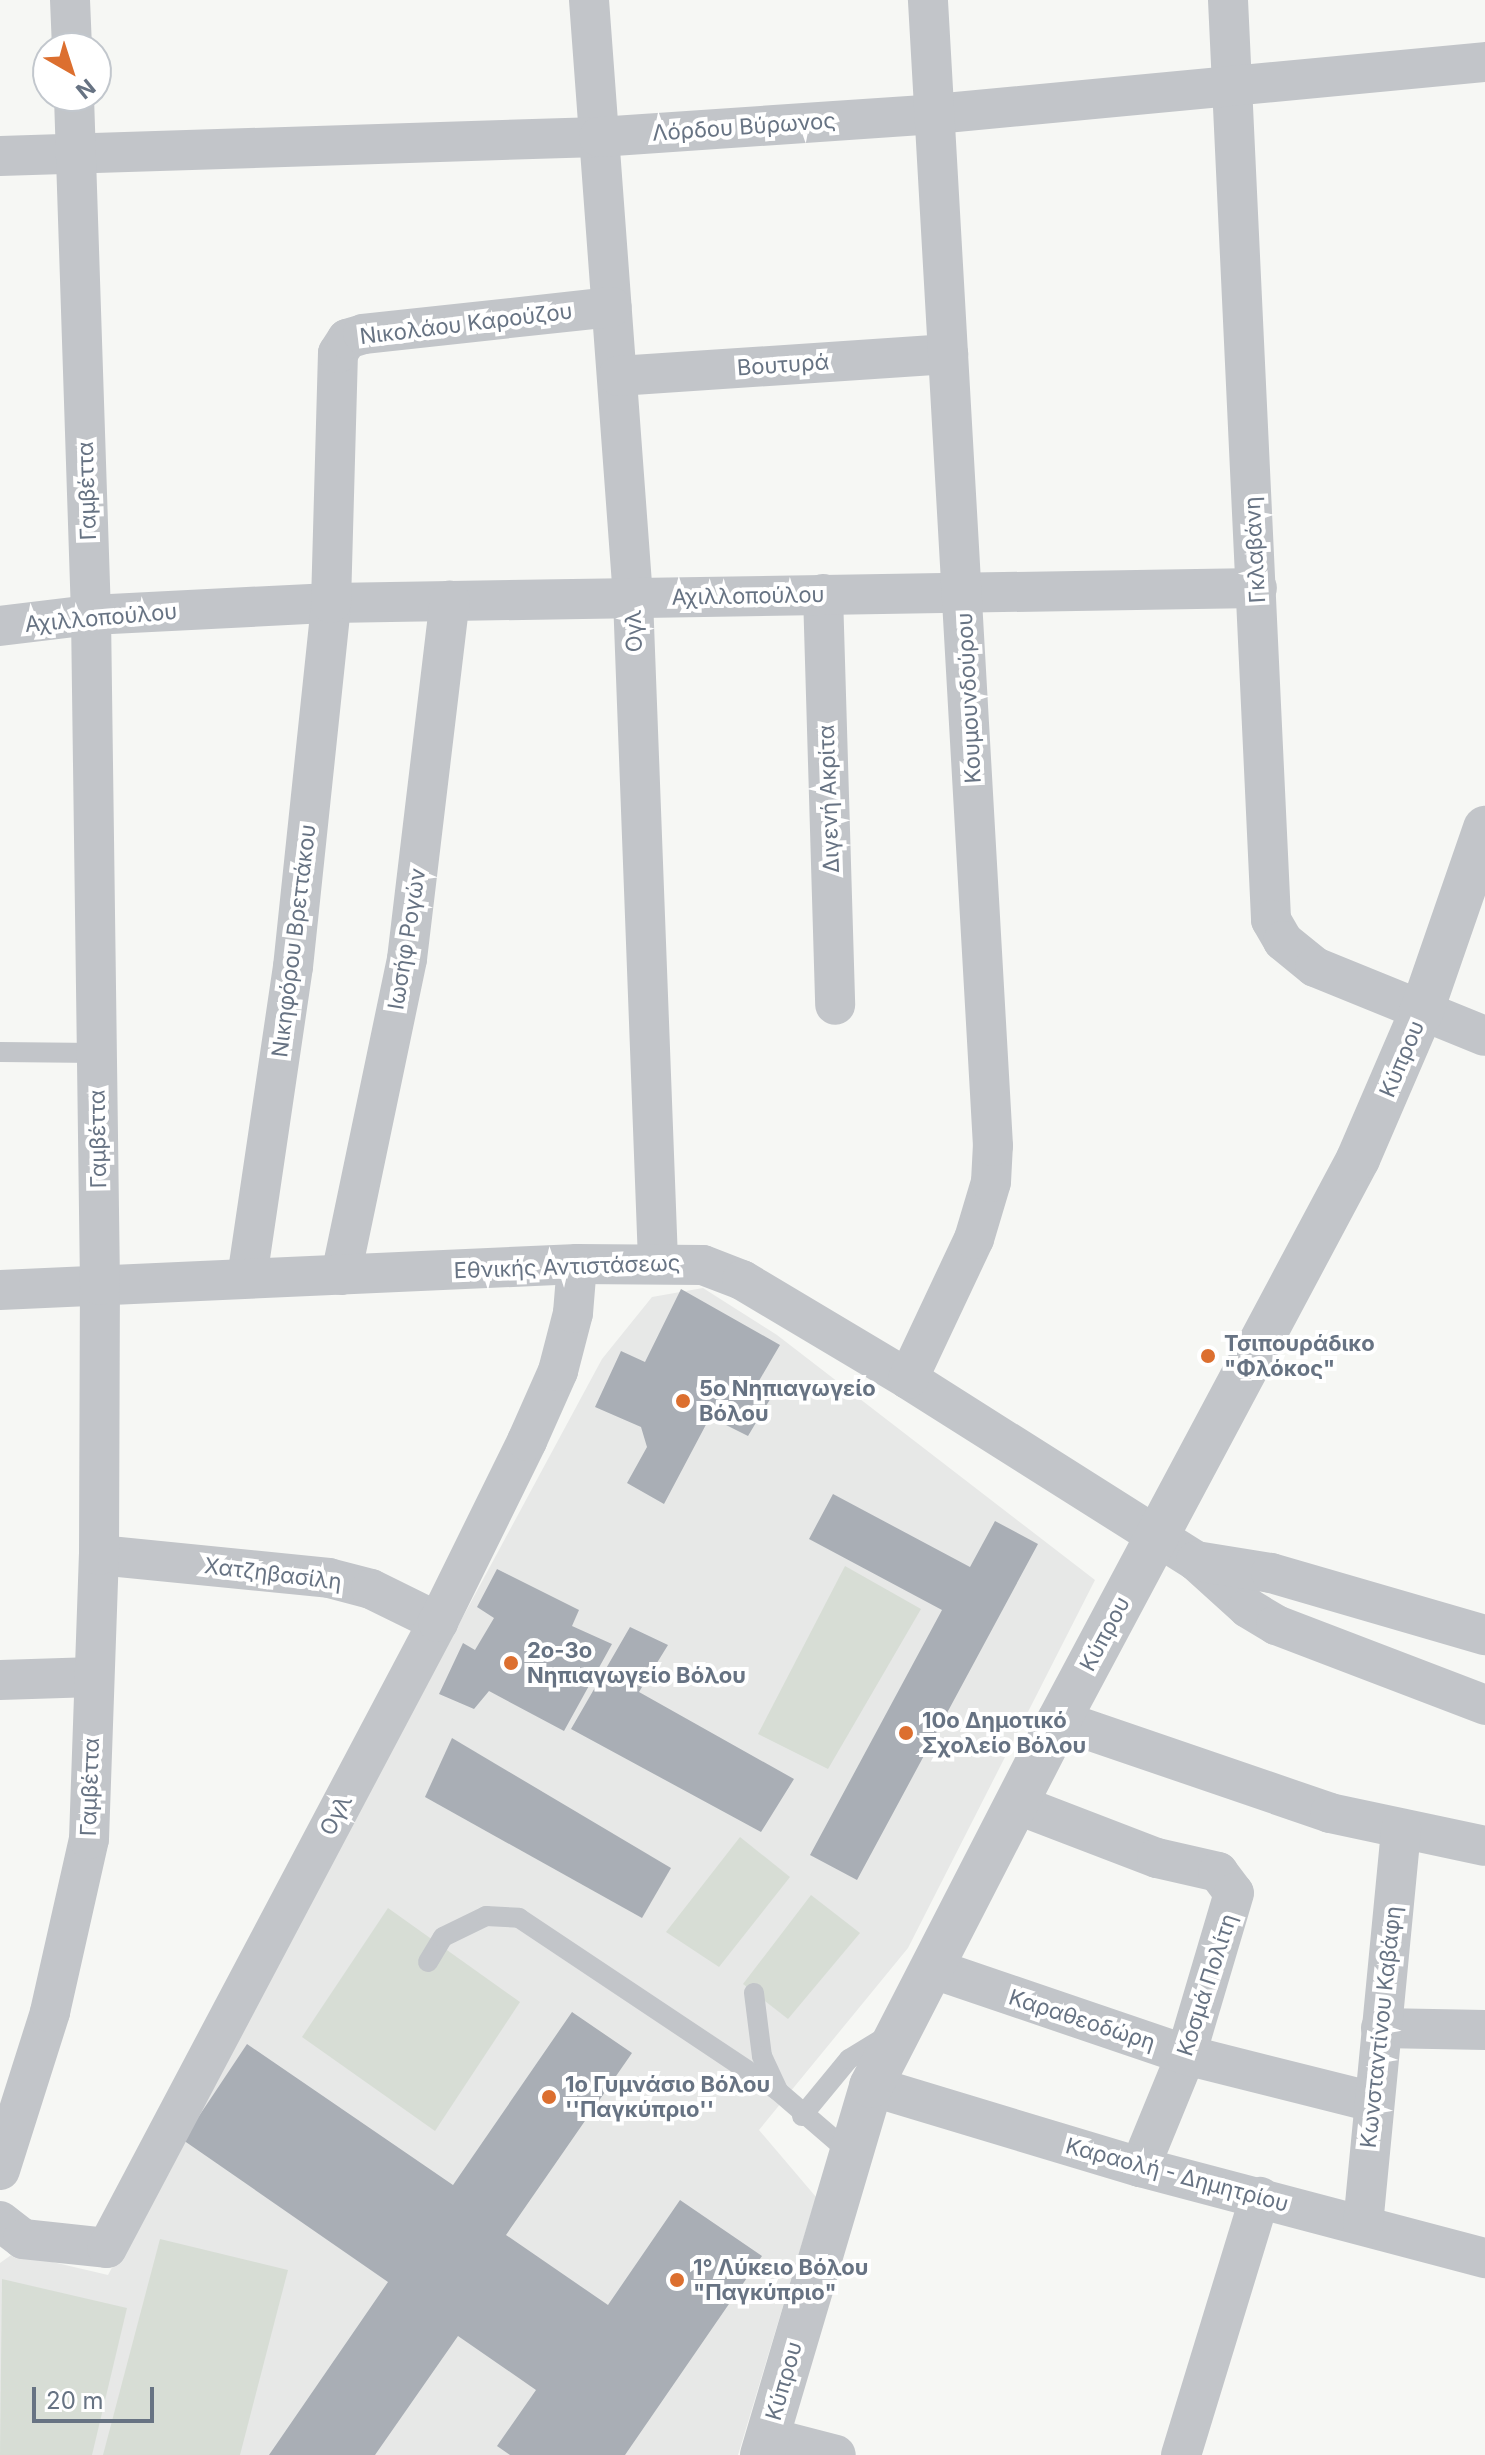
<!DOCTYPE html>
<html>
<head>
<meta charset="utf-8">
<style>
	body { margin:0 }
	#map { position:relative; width:1485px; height:2455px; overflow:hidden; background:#f6f7f4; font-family:Inter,sans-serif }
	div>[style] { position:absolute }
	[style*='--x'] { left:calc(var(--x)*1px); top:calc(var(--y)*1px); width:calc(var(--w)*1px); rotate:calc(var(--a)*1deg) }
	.built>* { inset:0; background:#e7e8e7 }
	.green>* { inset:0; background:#d7ddd5 }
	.building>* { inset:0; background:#a9aeb5 }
	.service>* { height:20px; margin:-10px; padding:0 10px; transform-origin:10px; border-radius:10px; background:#c2c5c9 }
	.minor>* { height:40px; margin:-20px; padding:0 20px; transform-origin:20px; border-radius:20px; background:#c2c5c9 }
	.tertiary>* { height:44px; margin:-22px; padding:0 22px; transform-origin:22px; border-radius:22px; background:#c2c5c9 }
	.dots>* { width:22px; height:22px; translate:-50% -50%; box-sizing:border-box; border:4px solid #fff; border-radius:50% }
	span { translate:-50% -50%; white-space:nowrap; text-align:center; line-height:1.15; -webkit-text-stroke:8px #fff; paint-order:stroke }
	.street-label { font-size:22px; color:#677383 }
	.poi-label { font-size:22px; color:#677383; font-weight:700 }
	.left { translate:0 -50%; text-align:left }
	.north { position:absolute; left:32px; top:32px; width:80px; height:80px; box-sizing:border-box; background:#fff; border:2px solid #c2c7cd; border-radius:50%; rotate:141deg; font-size:22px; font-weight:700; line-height:32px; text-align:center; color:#677383 }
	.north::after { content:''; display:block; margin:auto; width:28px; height:36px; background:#dc6f2f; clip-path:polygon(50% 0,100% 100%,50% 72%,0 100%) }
	.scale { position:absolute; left:32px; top:2387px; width:122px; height:36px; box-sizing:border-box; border:4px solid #677383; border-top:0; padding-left:10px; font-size:24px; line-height:28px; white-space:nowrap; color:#677383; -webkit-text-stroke:6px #fff; paint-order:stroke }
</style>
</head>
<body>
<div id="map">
	<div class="built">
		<i style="clip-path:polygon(703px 1288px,777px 1335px,1095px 1580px,908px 1948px,759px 2130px,816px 2197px,738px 2455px,0 2455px,0 2263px,14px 2253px,108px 2275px,602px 1359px,652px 1297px)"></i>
	</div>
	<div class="green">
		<i style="clip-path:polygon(845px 1566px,921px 1609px,828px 1769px,758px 1734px)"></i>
		<i style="clip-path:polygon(740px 1837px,790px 1877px,719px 1967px,666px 1932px)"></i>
		<i style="clip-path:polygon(811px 1895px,860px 1933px,788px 2019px,743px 1984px)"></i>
		<i style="clip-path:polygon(388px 1908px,520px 2002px,435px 2131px,302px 2037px)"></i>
		<i style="clip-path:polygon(160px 2239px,288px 2270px,240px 2455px,103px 2455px)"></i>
		<i style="clip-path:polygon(2px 2279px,127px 2308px,92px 2455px,0 2455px)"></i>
	</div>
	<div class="building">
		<i style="clip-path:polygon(681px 1289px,780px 1345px,756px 1386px,772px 1396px,748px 1436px,710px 1417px,664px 1504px,627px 1483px,647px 1447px,641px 1427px,595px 1407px,621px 1351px,645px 1362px)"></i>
		<i style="clip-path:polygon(833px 1494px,970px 1567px,995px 1521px,1038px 1544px,857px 1880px,810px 1855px,942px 1610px,809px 1539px)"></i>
		<i style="clip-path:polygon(497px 1569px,579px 1610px,572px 1626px,612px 1644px,564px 1731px,489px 1691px,474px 1709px,439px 1694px,463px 1643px,475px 1650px,494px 1618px,477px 1607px)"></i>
		<i style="clip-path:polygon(630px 1627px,668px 1645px,639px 1692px,794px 1779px,761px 1832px,571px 1729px)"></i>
		<i style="clip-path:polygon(452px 1738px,671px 1868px,642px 1918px,425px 1797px)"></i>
		<i style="clip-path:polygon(572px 2012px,632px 2053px,506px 2235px,608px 2305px,680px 2200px,762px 2256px,625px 2455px,510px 2455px,497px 2446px,536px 2390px,458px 2336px,375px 2455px,269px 2455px,388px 2282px,183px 2140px,247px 2044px,453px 2185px)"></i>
	</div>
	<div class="service">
		<i style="--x:0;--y:1052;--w:97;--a:0.6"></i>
		<i style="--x:428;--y:1962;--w:29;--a:-59"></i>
		<i style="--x:443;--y:1937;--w:48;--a:-26"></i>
		<i style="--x:486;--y:1916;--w:33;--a:3"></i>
		<i style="--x:519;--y:1918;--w:311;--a:33.7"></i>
		<i style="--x:754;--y:1993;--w:64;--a:82.8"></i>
		<i style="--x:762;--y:2056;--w:38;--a:65"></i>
		<i style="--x:778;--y:2091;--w:94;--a:40.7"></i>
		<i style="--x:802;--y:2116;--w:74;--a:-50.5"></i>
		<i style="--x:849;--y:2059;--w:48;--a:-31.4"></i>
	</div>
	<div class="minor">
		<i style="--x:70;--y:0;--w:48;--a:87.6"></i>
		<i style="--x:589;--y:0;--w:600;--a:85.79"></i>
		<i style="--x:633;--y:598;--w:664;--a:87.84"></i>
		<i style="--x:1228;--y:0;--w:921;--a:87.32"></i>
		<i style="--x:1271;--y:920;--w:24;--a:60"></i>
		<i style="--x:1283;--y:941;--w:41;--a:39.1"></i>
		<i style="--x:1315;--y:967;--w:183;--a:22.1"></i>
		<i style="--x:0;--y:156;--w:599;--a:-1.82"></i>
		<i style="--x:599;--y:137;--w:337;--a:-3.9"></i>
		<i style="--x:935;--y:114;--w:552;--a:-5.4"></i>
		<i style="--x:618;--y:376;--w:331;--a:-3.8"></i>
		<i style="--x:823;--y:594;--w:411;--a:88.3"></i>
		<i style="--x:0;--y:626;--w:92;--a:-6.9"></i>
		<i style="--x:91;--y:615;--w:240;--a:-2.9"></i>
		<i style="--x:331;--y:603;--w:926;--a:-0.93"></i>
		<i style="--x:341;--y:1275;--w:323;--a:-78.2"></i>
		<i style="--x:407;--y:959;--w:361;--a:-83.2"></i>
		<i style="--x:247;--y:1278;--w:314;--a:-81.6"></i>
		<i style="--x:293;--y:967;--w:366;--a:-84"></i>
		<i style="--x:331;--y:603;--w:250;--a:-88.4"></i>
		<i style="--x:338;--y:353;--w:17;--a:-57"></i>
		<i style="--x:347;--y:339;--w:17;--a:-17"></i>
		<i style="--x:363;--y:334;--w:250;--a:-6.2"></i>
		<i style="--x:0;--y:1290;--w:578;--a:-2.58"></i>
		<i style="--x:577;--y:1264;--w:126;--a:0.5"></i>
		<i style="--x:703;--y:1265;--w:42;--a:21"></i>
		<i style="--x:742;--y:1280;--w:193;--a:30.8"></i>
		<i style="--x:908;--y:1379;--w:341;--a:32.3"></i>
		<i style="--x:1196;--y:1561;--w:70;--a:42.1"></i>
		<i style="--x:1248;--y:1608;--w:33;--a:31"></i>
		<i style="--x:1276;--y:1625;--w:224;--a:20.9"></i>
		<i style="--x:908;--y:1379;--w:155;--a:-64.8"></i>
		<i style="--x:974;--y:1239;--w:59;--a:-73.4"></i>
		<i style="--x:991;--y:1182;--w:36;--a:-87"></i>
		<i style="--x:993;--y:1146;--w:1148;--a:-93.25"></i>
		<i style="--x:99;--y:1555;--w:231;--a:5.7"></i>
		<i style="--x:329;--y:1578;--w:43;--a:14.7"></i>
		<i style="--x:371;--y:1589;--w:75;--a:26.2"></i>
		<i style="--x:1196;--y:1561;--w:76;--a:9.1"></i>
		<i style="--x:1271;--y:1573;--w:223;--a:16.2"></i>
		<i style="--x:0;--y:1680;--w:94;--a:-1.8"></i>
		<i style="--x:1059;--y:1720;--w:287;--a:18.9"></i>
		<i style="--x:1330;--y:1813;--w:158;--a:12"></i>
		<i style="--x:1016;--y:1804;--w:151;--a:21"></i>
		<i style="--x:1157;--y:1858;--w:63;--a:12.9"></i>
		<i style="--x:1218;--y:1872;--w:26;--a:53"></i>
		<i style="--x:1234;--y:1893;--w:169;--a:106.5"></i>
		<i style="--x:1186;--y:2055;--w:121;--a:112.3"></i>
		<i style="--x:931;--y:1968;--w:269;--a:18.8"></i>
		<i style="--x:1186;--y:2055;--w:193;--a:14.1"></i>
		<i style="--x:1381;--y:2028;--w:104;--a:1.1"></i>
		<i style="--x:871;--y:2086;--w:281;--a:16.8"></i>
		<i style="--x:1140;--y:2167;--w:357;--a:14.8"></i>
		<i style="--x:0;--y:2170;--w:166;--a:-72.4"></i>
		<i style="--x:50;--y:2012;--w:177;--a:-77.3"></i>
		<i style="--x:89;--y:1839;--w:284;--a:-88"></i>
		<i style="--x:99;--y:1555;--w:270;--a:-89.8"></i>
		<i style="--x:100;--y:1285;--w:670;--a:-90.77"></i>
		<i style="--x:91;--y:615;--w:519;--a:-91.88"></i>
		<i style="--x:0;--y:2221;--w:29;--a:38"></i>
		<i style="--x:23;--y:2239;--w:84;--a:6.1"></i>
		<i style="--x:107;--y:2248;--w:708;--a:-62.13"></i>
		<i style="--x:438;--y:1622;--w:202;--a:-63.8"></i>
		<i style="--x:527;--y:1441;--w:77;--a:-66.1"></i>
		<i style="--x:558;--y:1371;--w:60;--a:-75.5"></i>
		<i style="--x:573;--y:1313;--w:49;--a:-85.3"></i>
		<i style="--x:1363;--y:2225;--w:398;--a:-84.5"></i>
		<i style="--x:767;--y:2437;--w:71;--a:14.6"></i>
		<i style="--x:1181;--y:2455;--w:270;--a:-73"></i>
	</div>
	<div class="tertiary">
		<i style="--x:762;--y:2455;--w:385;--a:-73.5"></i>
		<i style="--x:871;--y:2086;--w:411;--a:-62.8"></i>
		<i style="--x:1059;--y:1720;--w:636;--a:-61.94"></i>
		<i style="--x:1358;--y:1159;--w:159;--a:-66.7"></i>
		<i style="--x:1421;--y:1013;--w:196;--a:-70.9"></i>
	</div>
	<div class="dots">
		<i style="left:1208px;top:1356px;background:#dc6f2f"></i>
		<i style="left:683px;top:1401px;background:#dc6f2f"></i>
		<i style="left:511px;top:1663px;background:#dc6f2f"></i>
		<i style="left:906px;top:1733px;background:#dc6f2f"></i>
		<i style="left:549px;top:2097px;background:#dc6f2f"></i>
		<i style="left:677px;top:2280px;background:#dc6f2f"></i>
	</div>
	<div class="street-label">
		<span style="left:744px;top:127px;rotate:-4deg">Λόρδου Βύρωνος</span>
		<span style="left:466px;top:324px;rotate:-7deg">Νικολάου Καρούζου</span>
		<span style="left:783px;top:365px;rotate:-4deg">Βουτυρά</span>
		<span style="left:87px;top:491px;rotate:-92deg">Γαμβέττα</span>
		<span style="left:1255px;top:550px;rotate:-93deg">Γκλαβάνη</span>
		<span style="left:748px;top:596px;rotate:-1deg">Αχιλλοπούλου</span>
		<span style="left:101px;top:618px;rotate:-5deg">Αχιλλοπούλου</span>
		<span style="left:634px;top:631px;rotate:-92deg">Ογλ</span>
		<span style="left:969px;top:698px;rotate:-93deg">Κουμουνδούρου</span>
		<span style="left:829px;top:799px;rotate:-92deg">Διγενή Ακρίτα</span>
		<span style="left:407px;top:939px;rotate:-81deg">Ιωσήφ Ρογών</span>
		<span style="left:294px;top:941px;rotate:-83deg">Νικηφόρου Βρεττάκου</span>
		<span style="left:1402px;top:1059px;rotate:-67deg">Κύπρου</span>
		<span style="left:98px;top:1139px;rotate:-91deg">Γαμβέττα</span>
		<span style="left:567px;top:1267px;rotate:-2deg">Εθνικής Αντιστάσεως</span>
		<span style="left:273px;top:1574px;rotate:7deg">Χατζηβασίλη</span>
		<span style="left:1105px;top:1634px;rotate:-62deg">Κύπρου</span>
		<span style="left:90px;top:1787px;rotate:-88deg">Γαμβέττα</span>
		<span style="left:336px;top:1815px;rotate:-62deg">Ογλ</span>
		<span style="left:1207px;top:1985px;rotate:-72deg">Κοσμά Πολίτη</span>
		<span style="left:1082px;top:2020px;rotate:18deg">Καραθεοδώρη</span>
		<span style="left:1381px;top:2027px;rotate:-84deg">Κωνσταντίνου Καβάφη</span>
		<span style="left:1177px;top:2175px;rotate:15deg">Καραολή - Δημητρίου</span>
		<span style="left:784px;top:2381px;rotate:-74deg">Κύπρου</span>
	</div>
	<div class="poi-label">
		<span class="left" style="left:1224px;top:1356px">Τσιπουράδικο<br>"Φλόκος"</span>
		<span class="left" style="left:699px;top:1401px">5ο Νηπιαγωγείο<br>Βόλου</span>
		<span class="left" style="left:527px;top:1663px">2ο-3ο<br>Νηπιαγωγείο Βόλου</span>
		<span class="left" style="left:922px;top:1733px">10ο Δημοτικό<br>Σχολείο Βόλου</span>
		<span class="left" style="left:565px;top:2097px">1ο Γυμνάσιο Βόλου<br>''Παγκύπριο''</span>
		<span class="left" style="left:693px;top:2280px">1° Λύκειο Βόλου<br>"Παγκύπριο"</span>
	</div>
	<div class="north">N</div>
	<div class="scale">20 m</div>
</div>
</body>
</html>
